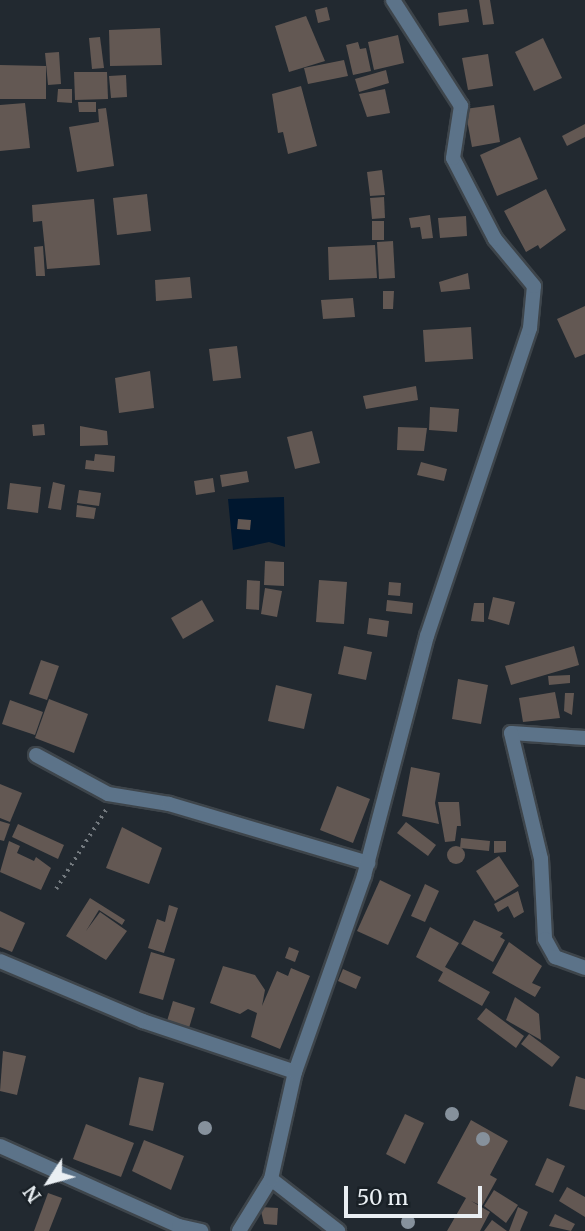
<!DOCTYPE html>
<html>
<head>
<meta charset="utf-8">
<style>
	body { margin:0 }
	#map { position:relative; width:585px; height:1231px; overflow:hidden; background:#222930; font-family:Merriweather,serif }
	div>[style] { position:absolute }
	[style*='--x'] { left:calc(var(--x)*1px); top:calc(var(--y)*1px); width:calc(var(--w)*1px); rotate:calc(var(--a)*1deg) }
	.water>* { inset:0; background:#00172f }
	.building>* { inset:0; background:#635853 }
	.round { border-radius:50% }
	.path>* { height:3.5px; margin-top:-1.75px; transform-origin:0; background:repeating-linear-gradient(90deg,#747a7f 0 2px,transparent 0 7px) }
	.roads { filter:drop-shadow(2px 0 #3e454b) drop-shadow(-2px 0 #3e454b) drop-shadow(0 2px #3e454b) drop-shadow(0 -2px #3e454b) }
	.minor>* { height:14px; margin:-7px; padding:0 7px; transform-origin:7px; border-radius:7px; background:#5c7389 }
	.trees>* { width:14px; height:14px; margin:-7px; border-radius:50%; background:#86919c }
	span { translate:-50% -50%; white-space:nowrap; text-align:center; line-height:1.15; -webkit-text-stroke:6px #192026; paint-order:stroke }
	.north { position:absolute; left:14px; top:1147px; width:70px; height:70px; -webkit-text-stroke:5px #192026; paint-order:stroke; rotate:234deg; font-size:19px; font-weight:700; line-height:28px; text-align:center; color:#eaeff3 }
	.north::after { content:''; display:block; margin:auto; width:24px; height:32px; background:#eaeff3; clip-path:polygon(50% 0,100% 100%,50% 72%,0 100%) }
	.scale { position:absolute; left:344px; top:1186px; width:138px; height:32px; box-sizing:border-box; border:4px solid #eaeff3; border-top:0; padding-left:9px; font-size:21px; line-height:24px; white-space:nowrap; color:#eaeff3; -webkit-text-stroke:5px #192026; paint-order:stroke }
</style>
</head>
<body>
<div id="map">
	<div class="water">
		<i style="clip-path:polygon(284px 497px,285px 547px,269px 542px,233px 550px,228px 499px)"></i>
	</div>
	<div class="building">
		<i style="clip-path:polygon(479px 0,490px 0,494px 24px,483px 25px)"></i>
		<i style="clip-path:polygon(327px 7px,330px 20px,318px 23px,315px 10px)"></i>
		<i style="clip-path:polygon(467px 9px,469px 22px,439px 26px,438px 13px)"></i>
		<i style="clip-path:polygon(306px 16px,325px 61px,289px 72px,275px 26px)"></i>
		<i style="clip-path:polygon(160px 28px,162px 65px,110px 66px,109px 30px)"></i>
		<i style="clip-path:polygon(398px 35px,404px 63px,374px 70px,368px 42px)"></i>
		<i style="clip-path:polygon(100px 37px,104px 68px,92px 69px,89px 38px)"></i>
		<i style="clip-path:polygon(543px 38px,562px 78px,534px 91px,515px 52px)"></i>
		<i style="clip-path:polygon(358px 42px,360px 49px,366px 48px,371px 71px,353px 75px,346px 45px)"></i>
		<i style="clip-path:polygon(59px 52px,61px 84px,48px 85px,45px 53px)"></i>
		<i style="clip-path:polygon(488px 54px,493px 86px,468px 90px,462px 58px)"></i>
		<i style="clip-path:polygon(344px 60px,348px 76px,308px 84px,304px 68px)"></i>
		<i style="clip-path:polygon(0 65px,46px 66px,46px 99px,0 99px)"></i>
		<i style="clip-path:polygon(386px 70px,389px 83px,359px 92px,355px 79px)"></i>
		<i style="clip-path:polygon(74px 72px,107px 72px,108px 99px,75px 100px)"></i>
		<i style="clip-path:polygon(126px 75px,127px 97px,111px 98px,109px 76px)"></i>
		<i style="clip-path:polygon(301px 86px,317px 146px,288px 154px,283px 132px,278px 133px,272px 94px)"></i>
		<i style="clip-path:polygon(58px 89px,72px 89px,72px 103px,57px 102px)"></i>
		<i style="clip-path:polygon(385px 89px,390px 113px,367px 117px,359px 94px)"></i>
		<i style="clip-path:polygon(78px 102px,96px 102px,96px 112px,79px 112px)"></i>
		<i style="clip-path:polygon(25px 103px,30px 148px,0 151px,0 105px)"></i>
		<i style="clip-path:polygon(494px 105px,500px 142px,472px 147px,465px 109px)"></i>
		<i style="clip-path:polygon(106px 108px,114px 166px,77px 172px,69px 127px,99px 122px,98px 109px)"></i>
		<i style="clip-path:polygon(585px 124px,585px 137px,567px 146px,562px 136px)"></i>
		<i style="clip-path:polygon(520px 137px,538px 179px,497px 196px,480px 155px)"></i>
		<i style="clip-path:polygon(382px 170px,385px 195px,370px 196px,367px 172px)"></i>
		<i style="clip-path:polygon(546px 189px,566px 230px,540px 249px,538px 245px,526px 252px,504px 211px)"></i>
		<i style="clip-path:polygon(147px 194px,151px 231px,117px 235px,113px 198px)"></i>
		<i style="clip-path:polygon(384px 197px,385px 218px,372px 219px,370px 198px)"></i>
		<i style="clip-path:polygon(94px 199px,100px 265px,47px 269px,42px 221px,33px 222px,32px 205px)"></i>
		<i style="clip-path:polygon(430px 215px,433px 238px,422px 239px,420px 227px,411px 228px,409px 218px)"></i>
		<i style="clip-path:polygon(466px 216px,467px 236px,440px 238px,438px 218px)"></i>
		<i style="clip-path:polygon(372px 221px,384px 221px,384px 240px,372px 240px)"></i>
		<i style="clip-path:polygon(393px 241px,395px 278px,379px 279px,377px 242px)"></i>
		<i style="clip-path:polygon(375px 245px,377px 278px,329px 280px,328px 247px)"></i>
		<i style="clip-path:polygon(43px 246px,45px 276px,36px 276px,34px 247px)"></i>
		<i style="clip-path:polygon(468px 273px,470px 289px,441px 292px,439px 282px)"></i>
		<i style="clip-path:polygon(190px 277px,192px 298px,156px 301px,155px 280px)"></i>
		<i style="clip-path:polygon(383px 291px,394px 291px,393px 309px,383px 309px)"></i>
		<i style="clip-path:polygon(353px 298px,355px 317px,323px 319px,321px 300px)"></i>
		<i style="clip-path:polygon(585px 306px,585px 354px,575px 358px,557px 319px)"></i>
		<i style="clip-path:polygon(471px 327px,473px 359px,425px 362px,423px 330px)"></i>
		<i style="clip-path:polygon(237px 346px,241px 378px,213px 381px,209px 349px)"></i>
		<i style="clip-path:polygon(150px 371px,154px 408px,119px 413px,115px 378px)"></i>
		<i style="clip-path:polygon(416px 386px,418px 400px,366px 409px,363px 396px)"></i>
		<i style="clip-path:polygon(430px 407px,459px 409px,457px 432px,429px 430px)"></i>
		<i style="clip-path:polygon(44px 424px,45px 435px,33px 436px,32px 425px)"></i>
		<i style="clip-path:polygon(80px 426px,107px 431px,108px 445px,80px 446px)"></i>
		<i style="clip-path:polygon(398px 427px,427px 428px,424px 451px,397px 450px)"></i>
		<i style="clip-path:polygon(312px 431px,320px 463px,295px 469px,287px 437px)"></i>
		<i style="clip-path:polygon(95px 454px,115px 456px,114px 472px,85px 469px,86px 460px,94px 461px)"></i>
		<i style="clip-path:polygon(421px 462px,447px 469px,444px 481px,417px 475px)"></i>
		<i style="clip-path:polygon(247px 471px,249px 482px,222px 487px,220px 475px)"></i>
		<i style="clip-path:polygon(213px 478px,215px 492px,196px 495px,194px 481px)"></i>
		<i style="clip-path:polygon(53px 482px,65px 485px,61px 510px,48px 508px)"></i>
		<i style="clip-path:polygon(10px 483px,41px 487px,38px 513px,7px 509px)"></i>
		<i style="clip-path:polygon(79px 490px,101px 493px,99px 506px,77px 503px)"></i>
		<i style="clip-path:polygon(77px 505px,96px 508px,94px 519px,76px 517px)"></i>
		<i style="clip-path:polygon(238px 519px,251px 520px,250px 530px,237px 529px)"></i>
		<i style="clip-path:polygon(265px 561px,284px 562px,284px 586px,264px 585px)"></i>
		<i style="clip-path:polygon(247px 580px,260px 581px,259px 610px,246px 609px)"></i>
		<i style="clip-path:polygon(319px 580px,347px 582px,344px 624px,316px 622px)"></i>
		<i style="clip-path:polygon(389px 582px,401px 583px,400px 596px,388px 595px)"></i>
		<i style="clip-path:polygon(265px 588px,282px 591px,277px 617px,261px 614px)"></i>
		<i style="clip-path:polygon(493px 597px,515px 602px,509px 625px,488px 619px)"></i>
		<i style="clip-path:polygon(202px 600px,214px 621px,183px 639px,171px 618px)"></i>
		<i style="clip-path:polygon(387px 600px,413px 603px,412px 614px,386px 611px)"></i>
		<i style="clip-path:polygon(474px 603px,484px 603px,484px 622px,471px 621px)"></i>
		<i style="clip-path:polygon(369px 618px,389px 621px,387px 637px,367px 634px)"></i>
		<i style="clip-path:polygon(344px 646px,372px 652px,366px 680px,338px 674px)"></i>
		<i style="clip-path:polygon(574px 646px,579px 665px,511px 685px,505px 666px)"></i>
		<i style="clip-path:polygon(41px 660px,59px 666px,47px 700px,29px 694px)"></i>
		<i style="clip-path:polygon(570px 675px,570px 683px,549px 685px,548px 676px)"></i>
		<i style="clip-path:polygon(458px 679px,488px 685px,481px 724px,452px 719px)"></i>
		<i style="clip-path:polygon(276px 685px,312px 694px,304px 729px,268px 721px)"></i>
		<i style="clip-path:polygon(555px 692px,560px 718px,523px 722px,519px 698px)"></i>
		<i style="clip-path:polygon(565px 693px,574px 693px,572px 715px,564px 711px)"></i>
		<i style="clip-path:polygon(49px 699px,88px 714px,74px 753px,35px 738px)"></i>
		<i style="clip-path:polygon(10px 700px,43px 712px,35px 735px,2px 724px)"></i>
		<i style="clip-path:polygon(411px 767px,440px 773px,435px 803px,439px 824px,402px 816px)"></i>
		<i style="clip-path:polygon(0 784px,22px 793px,10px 822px,0 818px)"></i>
		<i style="clip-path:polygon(337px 786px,370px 799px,353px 843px,320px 830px)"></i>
		<i style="clip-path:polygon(438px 802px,459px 802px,461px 826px,457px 826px,455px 841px,445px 842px)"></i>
		<i style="clip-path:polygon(0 821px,10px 824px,4px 841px,0 840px)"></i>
		<i style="clip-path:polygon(406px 822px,436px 845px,428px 856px,397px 833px)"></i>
		<i style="clip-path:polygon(18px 824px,64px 845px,58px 859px,12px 837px)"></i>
		<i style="clip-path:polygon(122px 827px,162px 848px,149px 884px,106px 868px)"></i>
		<i style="clip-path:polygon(461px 838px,490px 841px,489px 851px,460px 848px)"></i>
		<i style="clip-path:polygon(9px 841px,20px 846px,17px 853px,34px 861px,36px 857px,51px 868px,41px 890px,0 872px)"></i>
		<i style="clip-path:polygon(494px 841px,506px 841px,506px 852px,494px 853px)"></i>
		<i class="round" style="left:447px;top:846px;width:18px;height:18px"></i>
		<i style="clip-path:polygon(499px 856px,519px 886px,495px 901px,476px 871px)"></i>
		<i style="clip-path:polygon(380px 880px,411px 895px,388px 945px,357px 931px)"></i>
		<i style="clip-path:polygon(425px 884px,439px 891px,425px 922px,411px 916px)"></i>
		<i style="clip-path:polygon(518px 891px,524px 912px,514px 918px,508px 906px,498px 912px,494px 904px)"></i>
		<i style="clip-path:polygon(90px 898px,125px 920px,122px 925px,99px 910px,86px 931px,100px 912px,127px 931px,106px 960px,66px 936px)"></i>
		<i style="clip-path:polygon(169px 905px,178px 908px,164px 953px,148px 948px,157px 919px,165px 922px)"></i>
		<i style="clip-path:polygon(0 911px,25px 923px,12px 952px,0 947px)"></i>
		<i style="clip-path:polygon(474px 920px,503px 933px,500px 937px,505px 940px,493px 962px,461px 944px)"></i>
		<i style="clip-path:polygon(430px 927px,459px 943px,445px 967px,490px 992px,482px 1006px,438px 981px,443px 972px,416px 957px)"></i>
		<i style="clip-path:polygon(509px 942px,542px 966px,532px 983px,541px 987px,535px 997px,492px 973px)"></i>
		<i style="clip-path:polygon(289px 947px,299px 951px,295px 962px,285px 958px)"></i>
		<i style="clip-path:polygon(151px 952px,175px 959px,163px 1000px,139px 993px)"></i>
		<i style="clip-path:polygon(223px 966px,255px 975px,265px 990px,262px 1006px,277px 971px,288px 976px,291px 968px,310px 976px,280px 1049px,251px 1037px,257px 1013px,248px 1009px,240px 1014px,210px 1003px)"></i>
		<i style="clip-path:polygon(343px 969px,361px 977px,356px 989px,338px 981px)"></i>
		<i style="clip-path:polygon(515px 997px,539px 1014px,541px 1040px,506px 1020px)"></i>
		<i style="clip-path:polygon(173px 1001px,195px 1008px,189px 1028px,167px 1021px)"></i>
		<i style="clip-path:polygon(486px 1008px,524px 1036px,516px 1048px,477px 1019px)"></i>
		<i style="clip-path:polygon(529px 1034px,560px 1057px,552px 1067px,521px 1044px)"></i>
		<i style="clip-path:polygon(3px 1051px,26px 1056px,17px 1095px,0 1091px)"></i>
		<i style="clip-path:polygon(576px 1076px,585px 1079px,585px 1110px,569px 1106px)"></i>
		<i style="clip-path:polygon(139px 1077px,164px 1083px,153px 1131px,129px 1125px)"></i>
		<i style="clip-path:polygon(405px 1114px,424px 1123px,405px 1164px,386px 1154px)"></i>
		<i style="clip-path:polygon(471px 1120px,508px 1141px,490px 1175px,497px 1179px,482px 1206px,471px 1201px,490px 1212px,480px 1231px,447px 1231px,466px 1198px,437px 1183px)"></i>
		<i style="clip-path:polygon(86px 1124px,134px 1143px,121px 1177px,73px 1159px)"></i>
		<i style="clip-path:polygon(144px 1140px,184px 1156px,171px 1190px,132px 1171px)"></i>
		<i style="clip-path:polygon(547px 1158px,565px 1166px,553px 1193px,535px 1185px)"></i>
		<i style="clip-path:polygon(567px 1187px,585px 1197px,585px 1217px,559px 1201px)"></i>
		<i style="clip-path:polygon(494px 1190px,518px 1205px,506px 1223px,484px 1206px)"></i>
		<i style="clip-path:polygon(48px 1193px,62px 1198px,49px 1231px,34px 1231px)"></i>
		<i style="clip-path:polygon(260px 1207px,278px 1208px,277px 1225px,264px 1224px)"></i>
		<i style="clip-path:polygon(518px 1207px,528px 1212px,520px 1231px,509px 1231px)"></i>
		<i style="clip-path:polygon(555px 1214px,575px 1224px,571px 1231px,549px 1226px)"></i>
		<i style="clip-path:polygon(492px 1220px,507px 1231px,484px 1231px)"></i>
	</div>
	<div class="path">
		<i style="--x:56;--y:889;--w:96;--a:-57.8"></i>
	</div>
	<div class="roads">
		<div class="minor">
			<i style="--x:585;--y:738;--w:74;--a:-176.1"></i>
			<i style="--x:511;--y:733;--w:130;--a:76.6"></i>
			<i style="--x:541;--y:859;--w:80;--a:87.1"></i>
			<i style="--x:545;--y:939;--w:21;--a:61"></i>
			<i style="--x:555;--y:957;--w:32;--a:20"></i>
			<i style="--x:36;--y:755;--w:82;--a:28.4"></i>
			<i style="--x:108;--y:794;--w:62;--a:9.3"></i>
			<i style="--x:169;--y:804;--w:208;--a:16.5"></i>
			<i style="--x:0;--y:961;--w:155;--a:22.8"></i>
			<i style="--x:143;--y:1021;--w:160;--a:18.5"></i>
			<i style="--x:0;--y:1146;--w:196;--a:24.1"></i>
			<i style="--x:179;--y:1226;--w:23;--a:13"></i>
			<i style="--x:271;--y:1179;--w:85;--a:37.8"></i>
			<i style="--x:239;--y:1231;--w:61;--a:-58.4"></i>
			<i style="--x:271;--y:1179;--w:110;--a:-77.4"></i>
			<i style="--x:295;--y:1072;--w:208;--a:-70.6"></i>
			<i style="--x:364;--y:876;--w:248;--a:-75.3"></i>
			<i style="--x:427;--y:636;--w:325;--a:-71.5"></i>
			<i style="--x:530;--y:328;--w:42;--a:-84.6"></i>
			<i style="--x:534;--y:286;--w:61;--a:-129.7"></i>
			<i style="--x:495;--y:239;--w:91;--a:-117.4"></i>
			<i style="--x:453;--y:158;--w:53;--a:-81.3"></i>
			<i style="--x:461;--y:106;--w:126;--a:-122.7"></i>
		</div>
	</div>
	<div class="trees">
		<i style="left:452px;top:1114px"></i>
		<i style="left:205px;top:1128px"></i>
		<i style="left:483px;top:1139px"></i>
		<i style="left:408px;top:1222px"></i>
	</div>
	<div class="north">N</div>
	<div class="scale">50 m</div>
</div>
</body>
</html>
